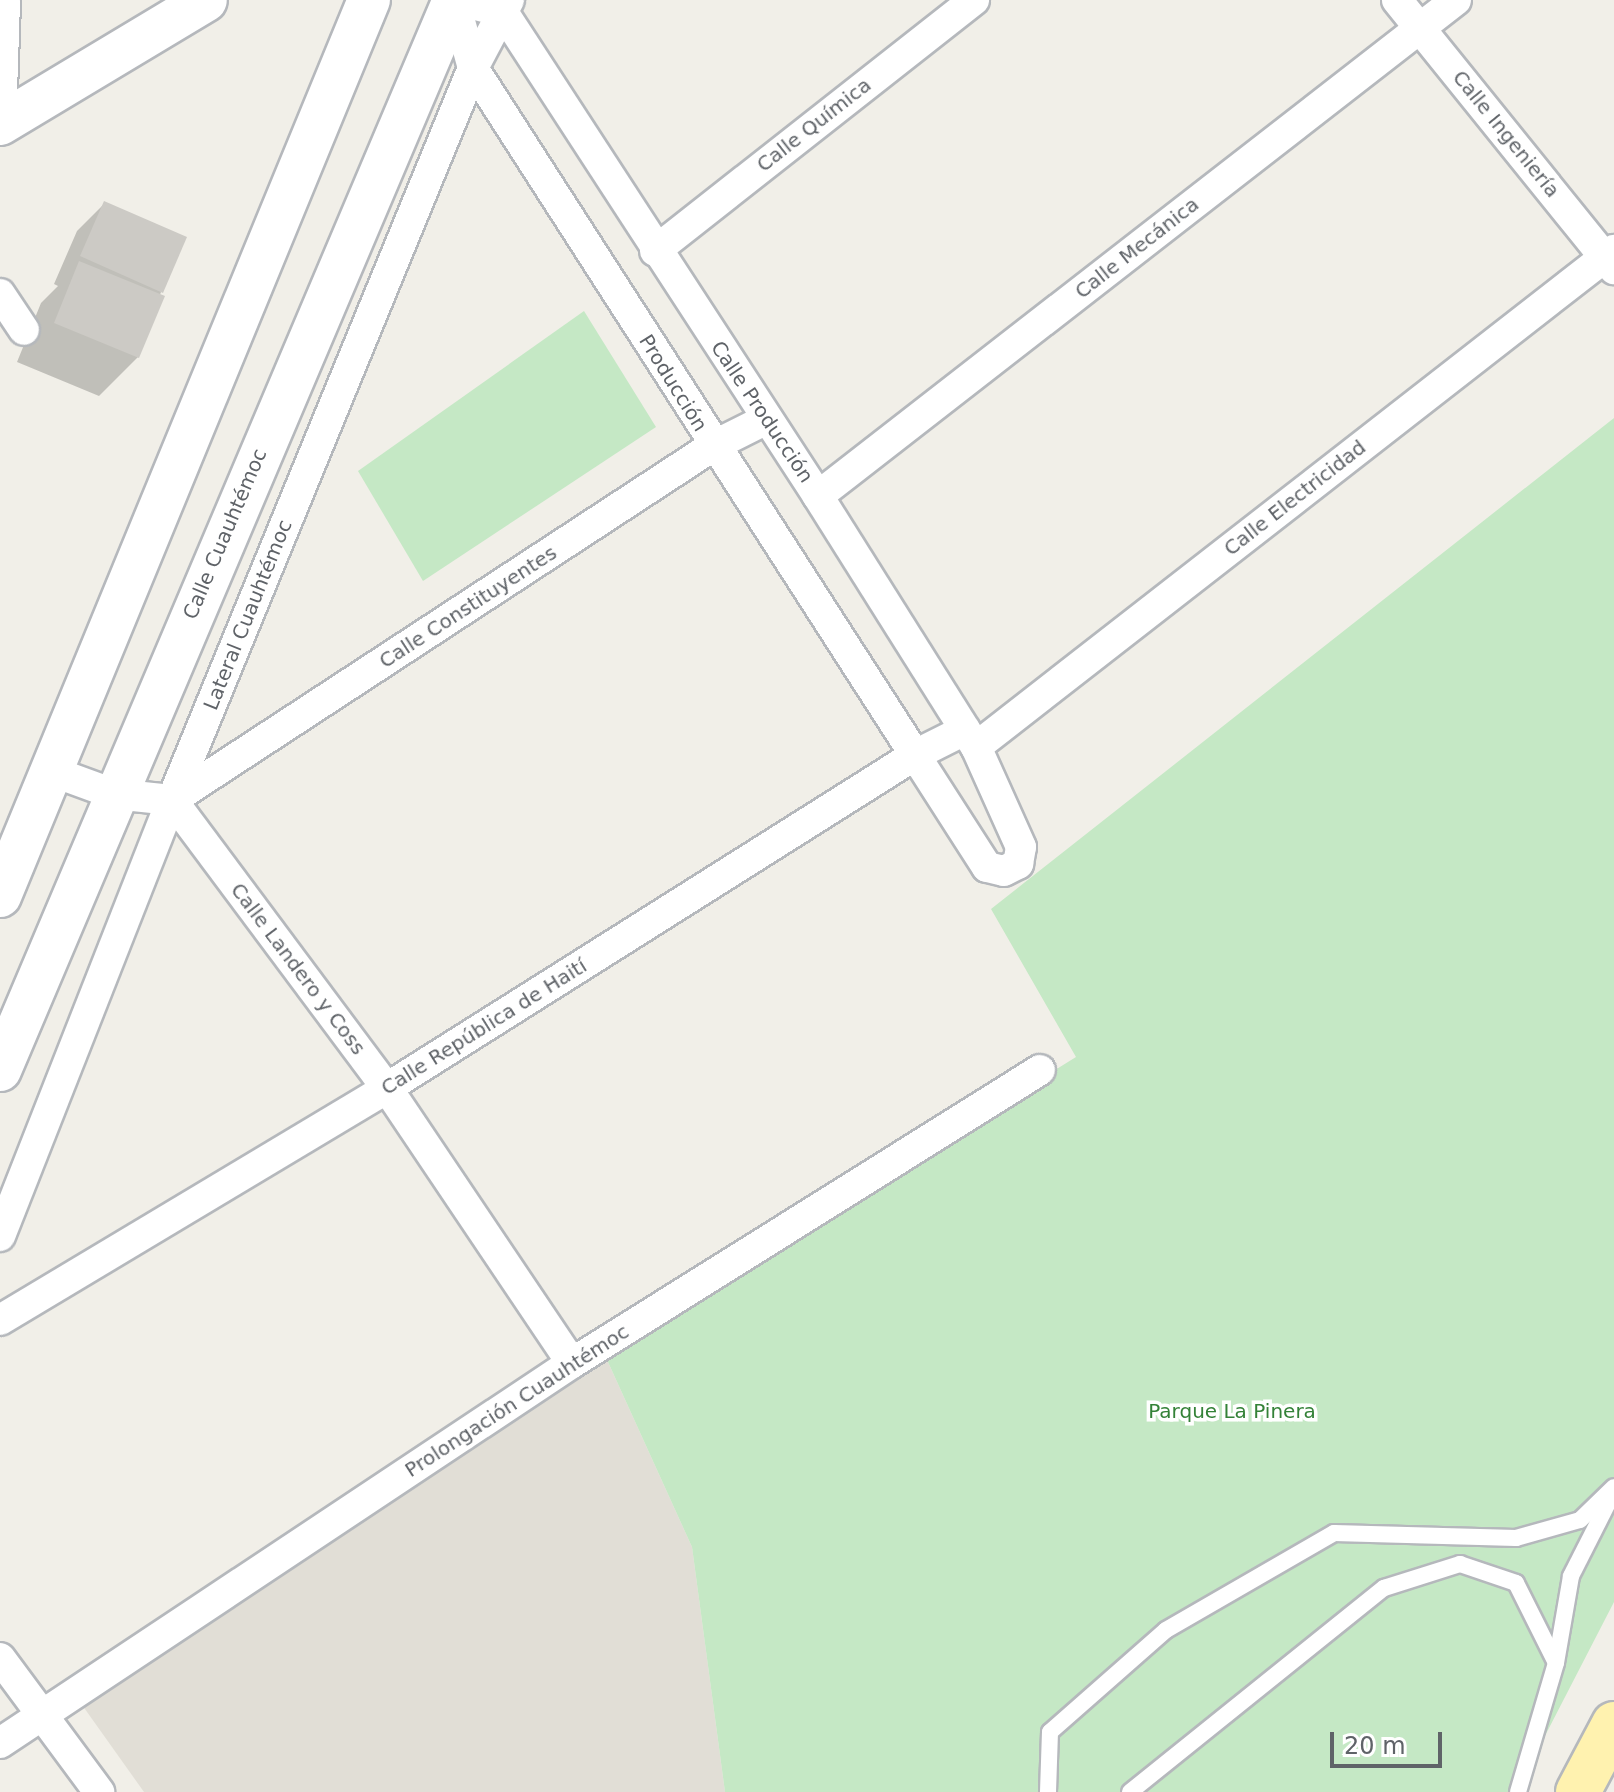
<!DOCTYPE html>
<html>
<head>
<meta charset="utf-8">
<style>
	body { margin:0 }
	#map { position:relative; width:1614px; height:1792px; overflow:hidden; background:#f1efe8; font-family:"DejaVu Sans",sans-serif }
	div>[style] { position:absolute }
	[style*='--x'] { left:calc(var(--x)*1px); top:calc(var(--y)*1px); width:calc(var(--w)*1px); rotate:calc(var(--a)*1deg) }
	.education>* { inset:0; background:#e1ded6 }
	.green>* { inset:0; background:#c5e8c5 }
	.shadow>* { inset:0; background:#0003 }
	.building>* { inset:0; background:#cccac5 }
	.roads { filter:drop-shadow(2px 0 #b5b8bc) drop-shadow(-2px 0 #b5b8bc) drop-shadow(0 2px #b5b8bc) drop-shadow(0 -2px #b5b8bc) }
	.lane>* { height:16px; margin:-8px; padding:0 8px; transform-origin:8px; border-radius:8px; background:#fff }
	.street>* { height:30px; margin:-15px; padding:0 15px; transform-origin:15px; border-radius:15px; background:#fff }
	.secondary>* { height:42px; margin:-21px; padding:0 21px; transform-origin:21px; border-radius:21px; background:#fff }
	.primary>* { height:44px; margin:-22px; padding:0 22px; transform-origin:22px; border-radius:22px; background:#fff2af }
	span { translate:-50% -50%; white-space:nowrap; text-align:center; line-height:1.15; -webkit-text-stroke:7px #fff; paint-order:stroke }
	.street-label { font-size:20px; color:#5f6368 }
	.park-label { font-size:20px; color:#348238 }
	.scale { position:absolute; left:1330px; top:1732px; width:112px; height:36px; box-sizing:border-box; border:4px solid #5f6368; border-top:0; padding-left:10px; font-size:24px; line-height:28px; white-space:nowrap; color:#5f6368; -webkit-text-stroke:6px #fff; paint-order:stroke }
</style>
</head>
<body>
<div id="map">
	<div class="education">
		<i style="clip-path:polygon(603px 1351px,692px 1547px,725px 1792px,144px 1792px,65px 1681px)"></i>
	</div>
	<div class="green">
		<i style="clip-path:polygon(584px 311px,656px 427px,423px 581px,358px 471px)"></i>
		<i style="clip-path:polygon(1614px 418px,1614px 1602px,1516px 1792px,725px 1792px,692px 1547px,603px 1351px,1076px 1057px,991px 909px)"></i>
	</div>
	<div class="shadow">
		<i style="clip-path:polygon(105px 203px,161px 292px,138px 357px,99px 396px,17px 362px,41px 303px,58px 286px,54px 284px,77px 231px)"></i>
	</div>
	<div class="building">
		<i style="clip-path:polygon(104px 201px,187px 237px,163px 293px,80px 256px)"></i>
		<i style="clip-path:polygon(79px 261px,165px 296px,139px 358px,54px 323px)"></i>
	</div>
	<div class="roads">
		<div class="lane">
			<i style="--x:1048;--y:1792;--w:60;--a:-88.1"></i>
			<i style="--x:1050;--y:1732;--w:154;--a:-41.3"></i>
			<i style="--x:1166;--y:1630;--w:194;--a:-30"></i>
			<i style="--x:1334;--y:1533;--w:182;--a:1.6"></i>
			<i style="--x:1516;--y:1538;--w:66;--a:-15.7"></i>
			<i style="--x:1580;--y:1520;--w:47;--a:-44.1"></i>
			<i style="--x:1130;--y:1792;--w:326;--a:-38.8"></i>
			<i style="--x:1384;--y:1588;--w:80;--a:-17.5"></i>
			<i style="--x:1460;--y:1564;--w:59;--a:18.7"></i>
			<i style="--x:1516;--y:1583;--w:89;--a:63.4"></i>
			<i style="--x:1518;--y:1792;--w:134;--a:-73.6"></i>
			<i style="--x:1556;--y:1663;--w:88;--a:-80.2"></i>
			<i style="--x:1571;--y:1576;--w:89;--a:-63.1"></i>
		</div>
		<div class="street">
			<i style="--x:454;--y:0;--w:71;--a:74.4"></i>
			<i style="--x:473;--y:68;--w:817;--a:57.24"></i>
			<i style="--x:915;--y:755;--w:133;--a:57.3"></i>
			<i style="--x:987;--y:867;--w:17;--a:13"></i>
			<i style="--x:1004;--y:871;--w:16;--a:-27"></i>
			<i style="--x:1018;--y:864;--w:17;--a:-80"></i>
			<i style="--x:1021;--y:847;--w:110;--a:-114.2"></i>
			<i style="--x:976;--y:747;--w:297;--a:-122.2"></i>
			<i style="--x:818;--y:496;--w:577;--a:-123.06"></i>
			<i style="--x:503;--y:12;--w:48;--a:-165.4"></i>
			<i style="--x:1397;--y:0;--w:346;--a:51.1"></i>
			<i style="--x:1;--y:123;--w:123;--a:-88.1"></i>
			<i style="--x:655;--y:251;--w:406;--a:-38.2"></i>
			<i style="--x:0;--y:294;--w:43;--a:56.3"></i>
			<i style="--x:818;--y:496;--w:808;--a:-37.86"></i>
			<i style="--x:976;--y:747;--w:809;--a:-37.92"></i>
			<i style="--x:51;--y:771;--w:67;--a:20.1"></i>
			<i style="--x:114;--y:794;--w:58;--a:5.9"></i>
			<i style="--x:172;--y:800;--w:359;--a:53.3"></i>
			<i style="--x:387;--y:1088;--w:331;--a:56.1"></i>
			<i style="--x:172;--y:800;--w:647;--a:-33.2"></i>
			<i style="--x:713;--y:446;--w:60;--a:-26.6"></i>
			<i style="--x:0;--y:1236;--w:469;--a:-68.5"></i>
			<i style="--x:172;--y:800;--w:791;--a:-67.65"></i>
			<i style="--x:473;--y:68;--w:77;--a:-62.1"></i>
			<i style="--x:0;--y:1320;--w:451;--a:-30.9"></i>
			<i style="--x:387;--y:1088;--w:624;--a:-32.24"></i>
			<i style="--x:915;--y:755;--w:56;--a:-26.6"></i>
			<i style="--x:0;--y:1658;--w:167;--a:53.5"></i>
			<i style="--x:0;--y:1743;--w:687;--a:-33.6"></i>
			<i style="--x:572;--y:1363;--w:552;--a:-32.05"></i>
		</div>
		<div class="secondary">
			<i style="--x:0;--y:124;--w:240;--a:-31"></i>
			<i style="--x:0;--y:896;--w:969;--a:-67.62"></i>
			<i style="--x:0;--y:1070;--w:1162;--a:-67.01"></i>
		</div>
		<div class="primary">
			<i style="--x:1578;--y:1792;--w:77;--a:-62.1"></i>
		</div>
	</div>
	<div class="street-label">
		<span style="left:814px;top:125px;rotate:-38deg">Calle Química</span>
		<span style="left:1506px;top:134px;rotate:51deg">Calle Ingeniería</span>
		<span style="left:1137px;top:248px;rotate:-38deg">Calle Mecánica</span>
		<span style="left:673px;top:383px;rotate:58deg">Producción</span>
		<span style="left:762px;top:412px;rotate:56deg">Calle Producción</span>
		<span style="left:1295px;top:498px;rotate:-38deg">Calle Electricidad</span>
		<span style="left:225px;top:534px;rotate:-67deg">Calle Cuauhtémoc</span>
		<span style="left:468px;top:607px;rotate:-33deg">Calle Constituyentes</span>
		<span style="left:248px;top:615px;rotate:-68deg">Lateral Cuauhtémoc</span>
		<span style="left:298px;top:969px;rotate:53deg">Calle Landero y Coss</span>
		<span style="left:484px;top:1027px;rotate:-32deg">Calle República de Haití</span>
		<span style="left:517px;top:1401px;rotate:-33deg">Prolongación Cuauhtémoc</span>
	</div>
	<div class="park-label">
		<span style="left:1232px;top:1411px">Parque La Pinera</span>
	</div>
	<div class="scale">20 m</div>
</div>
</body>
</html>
